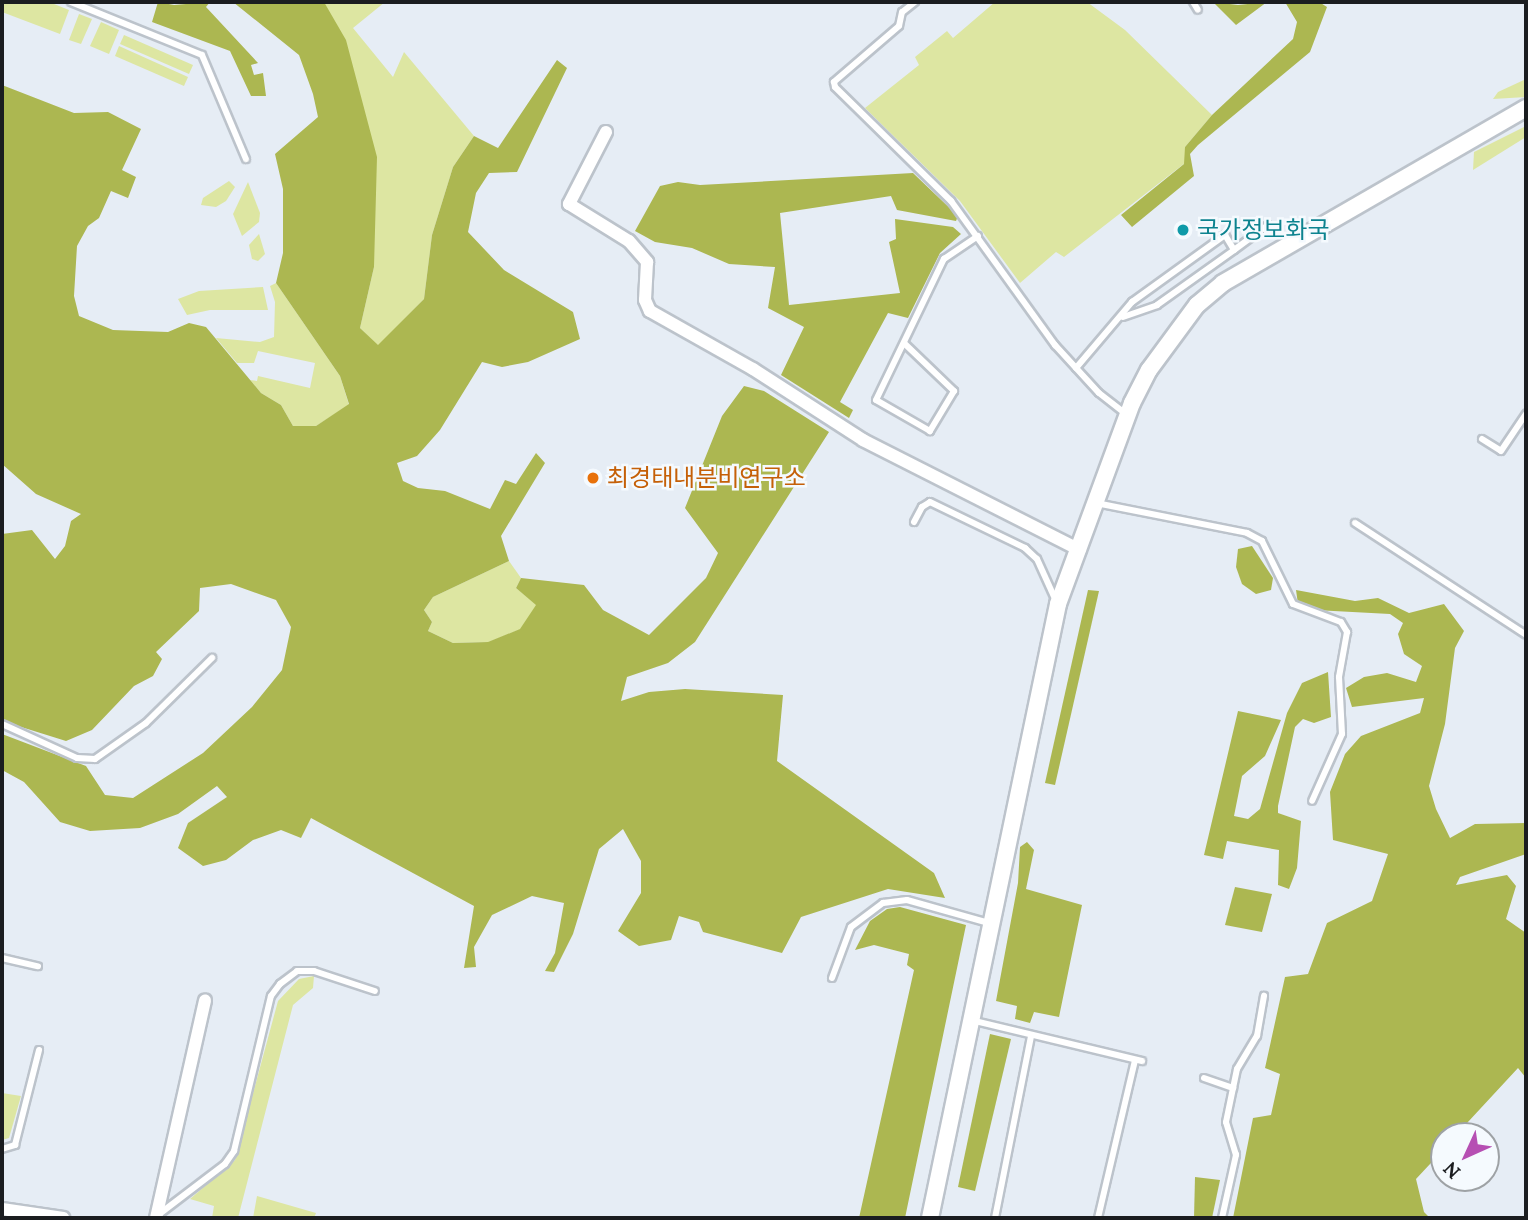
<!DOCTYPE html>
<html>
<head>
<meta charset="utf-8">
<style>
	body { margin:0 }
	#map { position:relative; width:1528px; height:1220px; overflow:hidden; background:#e6edf5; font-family:Lora,"Noto Sans KR",serif }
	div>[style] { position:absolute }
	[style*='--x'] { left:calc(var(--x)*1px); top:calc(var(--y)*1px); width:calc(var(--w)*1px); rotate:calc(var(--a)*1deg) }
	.green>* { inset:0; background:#dde6a2 }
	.forest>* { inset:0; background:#acb751 }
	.roads { filter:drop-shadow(2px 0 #bcc3cb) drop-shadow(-2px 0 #bcc3cb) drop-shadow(0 2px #bcc3cb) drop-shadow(0 -2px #bcc3cb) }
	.service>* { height:6px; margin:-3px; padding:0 3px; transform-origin:3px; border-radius:3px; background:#fff }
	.minor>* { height:12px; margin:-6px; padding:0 6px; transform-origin:6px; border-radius:6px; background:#fff }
	.tertiary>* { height:16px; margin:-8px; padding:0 8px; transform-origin:8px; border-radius:8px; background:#fff }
	.dots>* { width:19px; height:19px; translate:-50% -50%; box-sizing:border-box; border:4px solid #f5fafe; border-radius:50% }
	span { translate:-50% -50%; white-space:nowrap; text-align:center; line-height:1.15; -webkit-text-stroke:5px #f5fafe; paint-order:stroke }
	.culture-label { font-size:24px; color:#0d838f }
	.left { translate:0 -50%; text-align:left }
	.food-label { font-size:24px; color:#c56008 }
	.frame { position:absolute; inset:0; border:4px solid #1b1d20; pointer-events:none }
	.north { position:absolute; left:1430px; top:1122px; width:70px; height:70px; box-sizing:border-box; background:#f5fafe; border:2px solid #9ea2a5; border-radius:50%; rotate:225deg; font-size:19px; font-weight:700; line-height:28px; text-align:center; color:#1b1d20 }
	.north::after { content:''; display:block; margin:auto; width:24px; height:32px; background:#b64fb3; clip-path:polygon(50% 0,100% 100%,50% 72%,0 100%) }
</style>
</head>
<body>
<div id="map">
	<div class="green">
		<i style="clip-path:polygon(2px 2px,49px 2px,69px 10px,60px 34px,2px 12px)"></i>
		<i style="clip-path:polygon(324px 2px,385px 2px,353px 28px,393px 77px,404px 52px,474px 136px,453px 167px,432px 235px,424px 299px,378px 346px,360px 328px,374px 267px)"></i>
		<i style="clip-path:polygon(995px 2px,1087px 2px,1125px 30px,1212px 115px,1185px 147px,1185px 163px,1064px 257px,1056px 252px,1020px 283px,960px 201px,865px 108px,919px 65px,915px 57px,947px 31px,953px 38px)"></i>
		<i style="clip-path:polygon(79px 14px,92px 19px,81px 44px,69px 40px)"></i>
		<i style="clip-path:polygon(101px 22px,119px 30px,109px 54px,90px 46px)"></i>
		<i style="clip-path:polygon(124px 35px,193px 65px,189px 74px,120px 44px)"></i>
		<i style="clip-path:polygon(119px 46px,188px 77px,184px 86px,115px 56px)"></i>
		<i style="clip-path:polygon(1526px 79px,1526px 97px,1493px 99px,1498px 92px)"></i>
		<i style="clip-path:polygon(1526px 126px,1526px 137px,1473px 170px,1474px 152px)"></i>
		<i style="clip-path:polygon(229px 181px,235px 187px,226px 201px,216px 207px,201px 205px,203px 198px)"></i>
		<i style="clip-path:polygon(248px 182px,260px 213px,259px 222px,242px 236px,233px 214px)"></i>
		<i style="clip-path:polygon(259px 234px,265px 254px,258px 261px,252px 259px,249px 245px)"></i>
		<i style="clip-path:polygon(276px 283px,340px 376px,349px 405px,316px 426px,293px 426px,281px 405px,261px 393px,250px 380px,257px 381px,258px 376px,310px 388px,315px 363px,258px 351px,254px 363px,237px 363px,216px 338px,260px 342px,274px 337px,275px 302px,270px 286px)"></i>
		<i style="clip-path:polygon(263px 287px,268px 310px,210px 310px,187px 315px,178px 299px,199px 291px)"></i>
		<i style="clip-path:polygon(509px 561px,521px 578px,516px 588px,537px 605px,521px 629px,489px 642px,453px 643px,428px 631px,432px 622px,424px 610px,433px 597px)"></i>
		<i style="clip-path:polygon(314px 976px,313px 988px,293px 1005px,238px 1218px,212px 1218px,214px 1206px,190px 1199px,235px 1160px,278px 1001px,299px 979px)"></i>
		<i style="clip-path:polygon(2px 1093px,21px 1096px,9px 1138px,2px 1140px)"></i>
		<i style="clip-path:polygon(257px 1196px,316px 1213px,314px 1218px,253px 1218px)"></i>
	</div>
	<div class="forest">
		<i style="clip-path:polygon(158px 2px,174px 5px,210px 2px,206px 7px,258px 63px,251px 65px,254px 75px,263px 73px,266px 96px,251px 96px,230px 51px,152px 22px)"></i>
		<i style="clip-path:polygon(233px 2px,324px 2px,346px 40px,377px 157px,374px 267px,360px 328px,378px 345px,424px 299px,432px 235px,453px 167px,474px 136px,498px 148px,557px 60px,567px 68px,517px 172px,489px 173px,476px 193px,468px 232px,504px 270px,573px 312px,580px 339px,528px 362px,502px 367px,482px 362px,440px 430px,417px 456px,397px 463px,403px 481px,418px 488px,445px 491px,490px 509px,505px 480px,516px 484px,536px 453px,545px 463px,501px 536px,509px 561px,433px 597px,424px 610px,432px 622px,428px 631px,453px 643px,488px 642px,520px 629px,536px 605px,516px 588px,521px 578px,584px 585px,603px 610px,649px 635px,706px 578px,718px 553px,685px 508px,722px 416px,744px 386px,764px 391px,829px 432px,695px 642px,668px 663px,627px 677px,621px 701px,649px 692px,685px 689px,783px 695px,777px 761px,934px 873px,945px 898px,888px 889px,801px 917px,782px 953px,703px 932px,699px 922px,679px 916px,671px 940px,639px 946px,618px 931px,641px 893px,641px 861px,623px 829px,599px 849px,573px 934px,554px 972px,545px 971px,555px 953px,564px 903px,532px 896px,492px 915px,474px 947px,476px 967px,464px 968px,474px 906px,311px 818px,301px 838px,281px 830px,253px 840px,226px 860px,203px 866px,178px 848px,188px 823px,227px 797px,217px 786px,178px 814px,140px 828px,90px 831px,60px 822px,24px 782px,2px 770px,2px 734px,86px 766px,105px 795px,133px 798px,203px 753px,252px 707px,282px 670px,291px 627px,276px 600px,231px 584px,200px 588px,199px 611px,156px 652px,162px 659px,153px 676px,134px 686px,92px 730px,66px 741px,2px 721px,2px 534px,32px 530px,55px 559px,65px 546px,71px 521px,81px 514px,36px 494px,2px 464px,2px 85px,74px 113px,108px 112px,141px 129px,122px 170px,136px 177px,128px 198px,111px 191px,99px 218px,88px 226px,77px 246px,74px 296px,79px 316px,113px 330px,168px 332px,189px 323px,206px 327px,261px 393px,281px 405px,293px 426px,316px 426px,349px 404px,340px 376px,276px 283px,283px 253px,283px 189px,275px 154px,318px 117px,313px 94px,299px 55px)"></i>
		<i style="clip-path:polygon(1213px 2px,1238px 5px,1267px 2px,1236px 25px)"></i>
		<i style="clip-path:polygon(1285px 2px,1319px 2px,1327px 7px,1310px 52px,1198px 145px,1190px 154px,1194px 176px,1132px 227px,1121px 215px,1184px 164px,1185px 147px,1212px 115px,1293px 39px,1297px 22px)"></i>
		<i style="clip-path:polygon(913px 173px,958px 216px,956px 221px,897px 210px,891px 196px,780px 213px,789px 305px,900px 293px,889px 242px,896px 239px,895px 219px,953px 227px,961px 234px,940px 253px,908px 318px,888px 313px,840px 402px,853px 410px,849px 418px,781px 375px,804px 327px,768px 308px,775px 267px,729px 264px,692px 248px,655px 242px,635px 231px,660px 186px,678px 182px,700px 185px)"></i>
		<i style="clip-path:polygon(1252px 546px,1273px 578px,1271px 590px,1256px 594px,1242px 584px,1236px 567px,1238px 549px)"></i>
		<i style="clip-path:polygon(1088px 590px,1099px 591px,1055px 785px,1045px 783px)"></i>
		<i style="clip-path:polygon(1296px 590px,1355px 601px,1378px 598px,1409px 613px,1444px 604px,1464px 631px,1455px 648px,1445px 724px,1429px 786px,1436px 809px,1450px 838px,1475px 824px,1526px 823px,1526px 854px,1460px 877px,1456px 885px,1507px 875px,1516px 886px,1506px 919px,1526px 933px,1526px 1078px,1518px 1068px,1455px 1136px,1444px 1136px,1444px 1149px,1416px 1179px,1424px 1212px,1430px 1218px,1233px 1218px,1253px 1118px,1271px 1115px,1280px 1074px,1265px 1068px,1285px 977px,1308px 974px,1327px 923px,1372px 901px,1388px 854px,1333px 840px,1330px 792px,1345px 754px,1361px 736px,1420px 713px,1424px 698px,1352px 707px,1346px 688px,1364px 677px,1387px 673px,1416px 682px,1422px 666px,1404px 654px,1398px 634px,1403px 623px,1390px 614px,1315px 610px,1298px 604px)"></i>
		<i style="clip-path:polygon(1328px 672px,1331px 717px,1314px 723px,1303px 719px,1295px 727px,1278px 806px,1278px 813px,1301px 821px,1297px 868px,1289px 889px,1278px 885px,1279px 850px,1227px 841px,1223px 859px,1204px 855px,1238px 711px,1281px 720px,1265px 756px,1242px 776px,1234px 816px,1248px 819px,1260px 809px,1287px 713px,1302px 683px)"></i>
		<i style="clip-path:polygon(1027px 842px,1034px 850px,1026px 889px,1082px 905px,1059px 1017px,1034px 1012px,1030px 1023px,1015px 1019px,1017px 1006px,996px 1001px,1018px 883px,1020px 847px)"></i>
		<i style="clip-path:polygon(1235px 887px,1272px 894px,1262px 932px,1225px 925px)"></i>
		<i style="clip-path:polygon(900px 907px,966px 925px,905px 1218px,859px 1218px,914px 970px,907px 965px,909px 954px,874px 945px,855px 950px,870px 921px,887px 909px)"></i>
		<i style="clip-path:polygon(990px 1034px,1011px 1039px,975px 1191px,958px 1187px)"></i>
		<i style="clip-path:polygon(1195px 1177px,1220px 1180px,1212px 1218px,1194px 1218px)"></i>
	</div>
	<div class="roads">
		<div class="service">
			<i style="--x:71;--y:2;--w:141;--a:22"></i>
			<i style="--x:202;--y:55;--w:113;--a:67.1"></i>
			<i style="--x:915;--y:2;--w:16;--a:142"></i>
			<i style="--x:902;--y:12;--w:14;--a:102"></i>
			<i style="--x:899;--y:26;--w:86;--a:139.3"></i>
			<i style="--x:834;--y:82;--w:5;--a:79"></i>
			<i style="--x:835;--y:87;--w:163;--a:44.5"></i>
			<i style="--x:951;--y:201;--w:178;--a:54.2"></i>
			<i style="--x:1055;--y:345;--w:65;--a:47.5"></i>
			<i style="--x:1099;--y:393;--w:34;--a:38"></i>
			<i style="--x:1193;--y:2;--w:9;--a:58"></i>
			<i style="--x:1123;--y:317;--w:36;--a:-19"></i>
			<i style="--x:1157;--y:305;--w:95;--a:-35.5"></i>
			<i style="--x:905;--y:344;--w:68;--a:43.8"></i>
			<i style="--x:954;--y:391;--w:47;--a:121"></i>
			<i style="--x:930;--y:431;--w:62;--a:-150.1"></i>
			<i style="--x:876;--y:400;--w:157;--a:-64.3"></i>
			<i style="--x:944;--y:259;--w:41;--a:-34.1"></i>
			<i style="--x:1076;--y:368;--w:87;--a:-49.7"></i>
			<i style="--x:1132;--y:302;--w:115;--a:-35.8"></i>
			<i style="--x:1225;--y:235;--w:17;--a:59"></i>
			<i style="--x:1234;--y:250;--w:42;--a:-36.3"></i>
			<i style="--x:1482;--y:439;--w:22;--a:32"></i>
			<i style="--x:1501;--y:451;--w:45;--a:-56"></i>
			<i style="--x:1096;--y:503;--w:154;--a:11.2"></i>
			<i style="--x:1247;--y:533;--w:17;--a:28"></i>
			<i style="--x:1262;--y:541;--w:70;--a:63.8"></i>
			<i style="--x:1293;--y:604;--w:51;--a:20.6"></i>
			<i style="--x:1341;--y:622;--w:12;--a:59"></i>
			<i style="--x:1347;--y:632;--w:46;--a:100.1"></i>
			<i style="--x:1339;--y:677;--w:57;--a:87"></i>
			<i style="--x:1342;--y:734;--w:73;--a:114.1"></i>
			<i style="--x:914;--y:522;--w:17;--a:-62"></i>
			<i style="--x:922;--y:507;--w:9;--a:-32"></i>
			<i style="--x:930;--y:502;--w:106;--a:25.8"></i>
			<i style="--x:1025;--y:548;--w:16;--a:43"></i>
			<i style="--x:1037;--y:559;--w:48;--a:65.6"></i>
			<i style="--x:1355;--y:523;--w:204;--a:33.2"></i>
			<i style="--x:2;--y:724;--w:82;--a:24.4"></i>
			<i style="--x:77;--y:758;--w:18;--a:3"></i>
			<i style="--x:95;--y:759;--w:62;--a:-35.2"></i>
			<i style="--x:146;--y:723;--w:93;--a:-44.6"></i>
			<i style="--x:2;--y:958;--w:37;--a:13"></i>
			<i style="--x:832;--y:978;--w:54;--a:-69.6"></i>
			<i style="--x:851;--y:927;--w:40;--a:-37"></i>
			<i style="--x:883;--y:903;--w:24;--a:-7"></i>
			<i style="--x:907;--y:900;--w:85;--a:15.7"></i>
			<i style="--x:971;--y:1020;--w:176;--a:13.5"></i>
			<i style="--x:1204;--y:1078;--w:31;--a:19"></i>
			<i style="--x:2;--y:1149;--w:14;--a:-17"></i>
			<i style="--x:15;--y:1145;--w:98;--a:-75.8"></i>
			<i style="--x:158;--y:1215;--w:84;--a:-37.3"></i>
			<i style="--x:225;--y:1164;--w:16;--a:-55"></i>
			<i style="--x:234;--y:1151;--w:159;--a:-76.6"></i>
			<i style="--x:271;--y:996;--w:15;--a:-53"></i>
			<i style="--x:280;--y:984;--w:21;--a:-37"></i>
			<i style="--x:297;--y:971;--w:17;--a:0"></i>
			<i style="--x:314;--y:971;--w:64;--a:18.2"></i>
			<i style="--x:995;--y:1218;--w:186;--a:-78.8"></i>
			<i style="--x:1098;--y:1218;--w:162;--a:-76.8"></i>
			<i style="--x:1222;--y:1218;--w:65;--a:-77.5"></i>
			<i style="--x:1236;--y:1155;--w:34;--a:-107"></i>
			<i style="--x:1226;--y:1122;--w:54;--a:-78.3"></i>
			<i style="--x:1237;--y:1069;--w:39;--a:-59"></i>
			<i style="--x:1257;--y:1036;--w:41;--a:-80.1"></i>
		</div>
		<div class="minor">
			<i style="--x:606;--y:132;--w:81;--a:117.2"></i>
			<i style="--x:569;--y:204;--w:70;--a:31.7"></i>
			<i style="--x:629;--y:241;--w:28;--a:49"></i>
			<i style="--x:647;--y:262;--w:38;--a:93"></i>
			<i style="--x:645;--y:300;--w:12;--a:66"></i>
			<i style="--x:650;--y:311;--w:118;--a:29.4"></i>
			<i style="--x:753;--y:369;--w:131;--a:32.8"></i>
			<i style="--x:863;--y:440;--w:243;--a:26.9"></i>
			<i style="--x:2;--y:1209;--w:62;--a:8.4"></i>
			<i style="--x:156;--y:1218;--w:223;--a:-77.3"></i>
		</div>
		<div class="tertiary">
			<i style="--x:930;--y:1218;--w:627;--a:-78.22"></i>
			<i style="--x:1058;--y:604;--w:214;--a:-69.8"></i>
			<i style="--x:1132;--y:403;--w:37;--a:-63"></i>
			<i style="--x:1149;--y:370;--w:81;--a:-53.6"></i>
			<i style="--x:1197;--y:305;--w:34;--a:-40"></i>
			<i style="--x:1223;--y:283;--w:350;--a:-30"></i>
		</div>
	</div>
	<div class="dots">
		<i style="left:1183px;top:230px;background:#0f9aa8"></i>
		<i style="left:593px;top:478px;background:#e8710a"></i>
	</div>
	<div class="culture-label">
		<span class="left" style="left:1197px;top:230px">국가정보화국</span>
	</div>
	<div class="food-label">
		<span class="left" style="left:607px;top:478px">최경태내분비연구소</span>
	</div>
	<div class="frame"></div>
	<div class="north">N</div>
</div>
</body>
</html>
